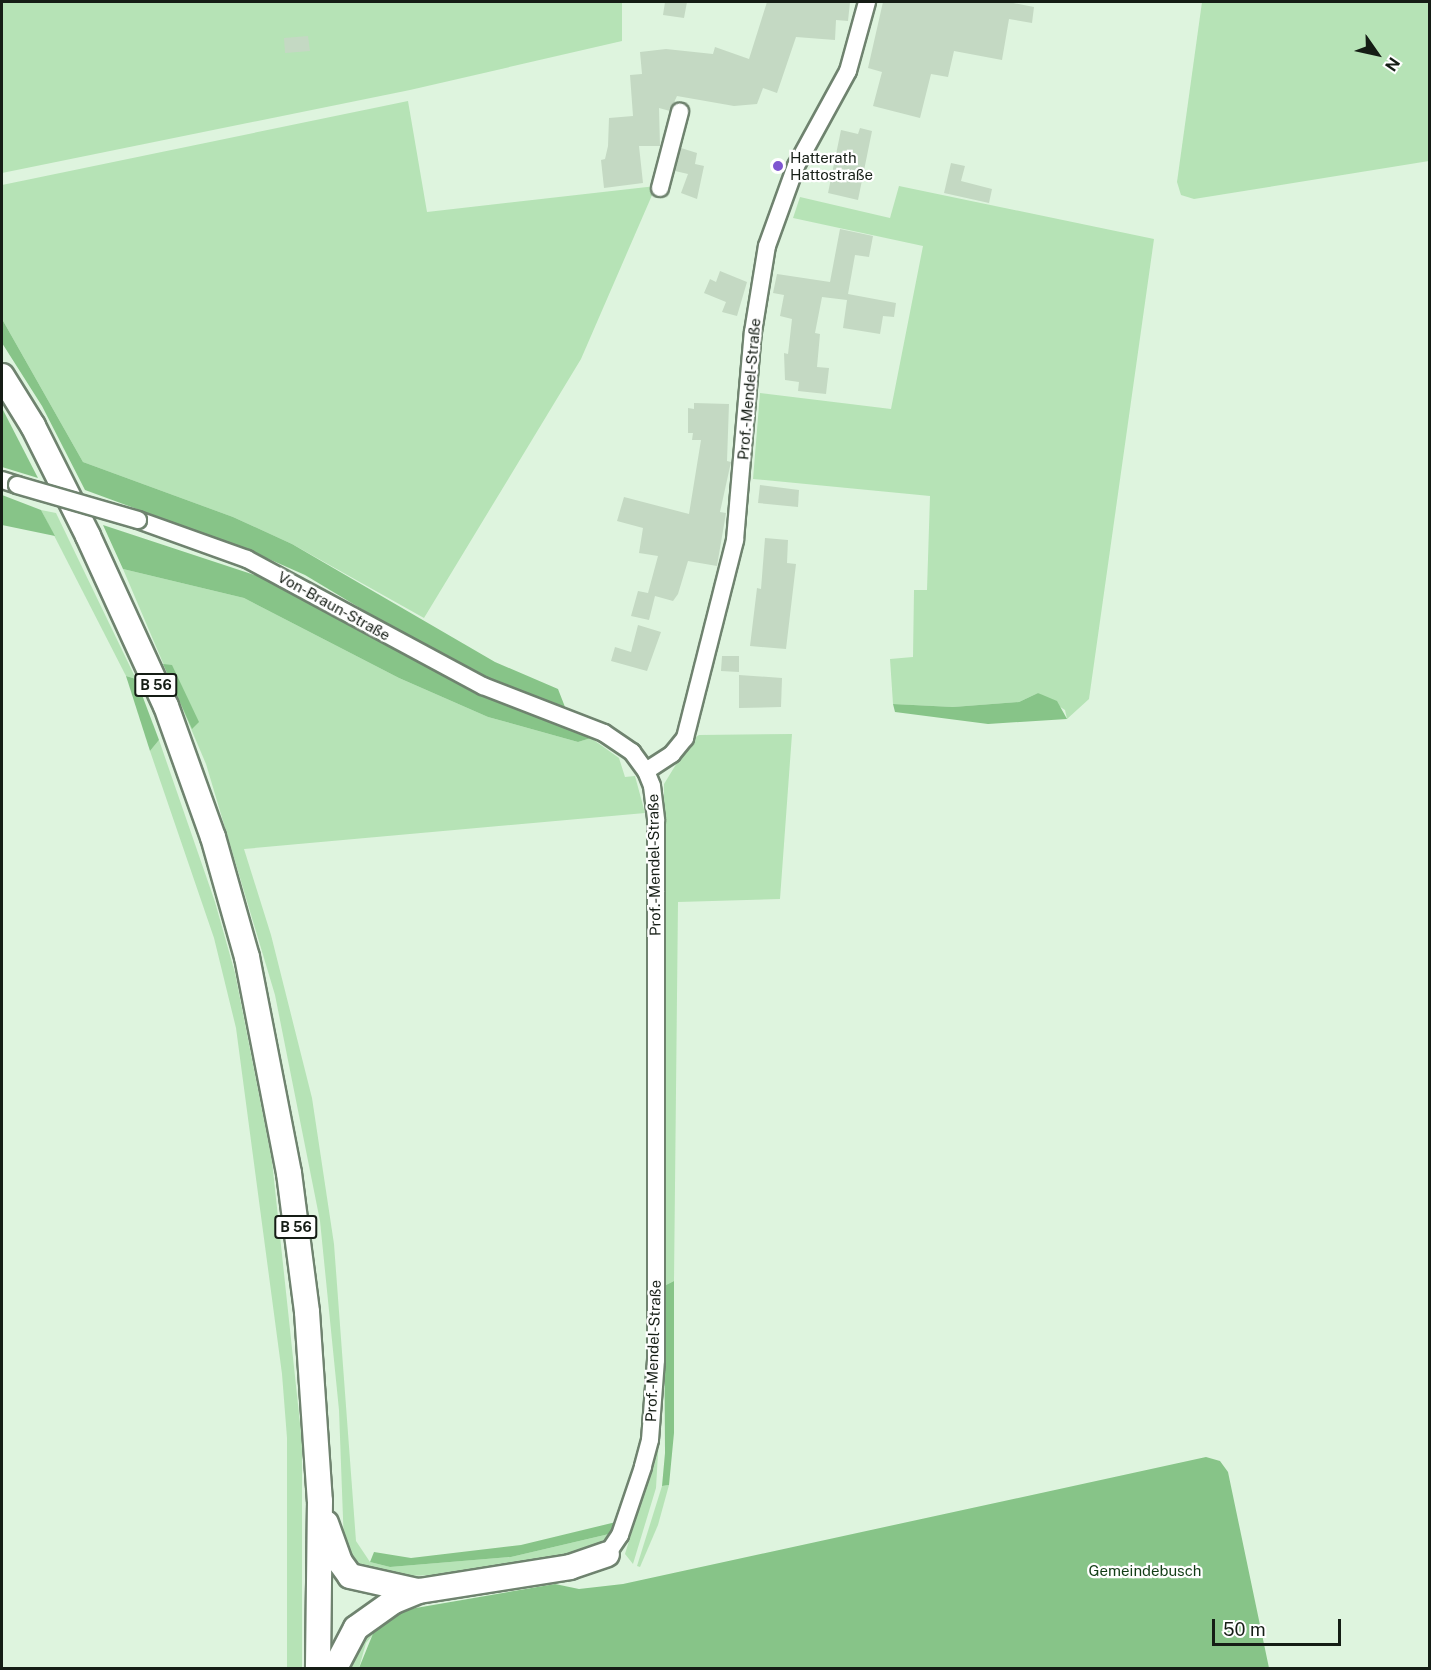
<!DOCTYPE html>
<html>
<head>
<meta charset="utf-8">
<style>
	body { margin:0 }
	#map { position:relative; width:1431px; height:1670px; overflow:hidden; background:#def4de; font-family:"Public Sans",sans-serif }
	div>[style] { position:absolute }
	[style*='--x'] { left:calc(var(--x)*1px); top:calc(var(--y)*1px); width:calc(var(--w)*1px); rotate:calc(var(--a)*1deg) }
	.green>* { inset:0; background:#b6e3b6 }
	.forest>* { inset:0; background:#87c488 }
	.building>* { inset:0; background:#c4d9c3 }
	.roads { filter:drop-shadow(2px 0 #6f836f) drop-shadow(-2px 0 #6f836f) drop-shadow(0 2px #6f836f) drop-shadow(0 -2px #6f836f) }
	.minor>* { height:16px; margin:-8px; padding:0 8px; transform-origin:8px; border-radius:8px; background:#fff }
	.highway>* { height:24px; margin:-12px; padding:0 12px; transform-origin:12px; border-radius:12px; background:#fff }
	.bridges { filter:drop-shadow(2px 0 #6f836f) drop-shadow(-2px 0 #6f836f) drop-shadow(0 2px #6f836f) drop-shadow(0 -2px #6f836f) }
	.minor-bridge>* { height:16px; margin:-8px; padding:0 8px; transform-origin:8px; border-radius:8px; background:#fff }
	.dots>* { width:16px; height:16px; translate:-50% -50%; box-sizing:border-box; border:3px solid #fff; border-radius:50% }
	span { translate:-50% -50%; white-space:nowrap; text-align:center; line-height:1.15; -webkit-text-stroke:4.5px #fff; paint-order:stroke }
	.shield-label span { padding:2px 4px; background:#fff; border:2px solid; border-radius:4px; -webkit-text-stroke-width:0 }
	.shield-label { font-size:14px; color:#151d15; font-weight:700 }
	.poi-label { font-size:15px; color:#151d15 }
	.left { translate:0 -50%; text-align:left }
	.street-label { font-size:15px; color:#151d15 }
	.park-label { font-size:15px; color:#123d16 }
	.frame { position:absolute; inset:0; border:3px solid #151d15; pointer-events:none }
	.north { position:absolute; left:1347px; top:24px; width:60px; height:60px; -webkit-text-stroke:4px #fff; paint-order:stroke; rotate:124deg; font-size:16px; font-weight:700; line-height:24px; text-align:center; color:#151d15 }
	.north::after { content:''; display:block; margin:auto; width:21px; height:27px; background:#151d15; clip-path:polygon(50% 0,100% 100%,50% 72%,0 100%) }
	.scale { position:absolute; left:1212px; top:1619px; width:129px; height:27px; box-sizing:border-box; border:3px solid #151d15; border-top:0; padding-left:8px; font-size:18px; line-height:21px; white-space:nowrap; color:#151d15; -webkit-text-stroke:4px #fff; paint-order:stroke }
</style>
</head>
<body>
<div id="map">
	<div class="green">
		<i style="clip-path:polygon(2px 2px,622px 2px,622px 41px,410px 90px,2px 173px)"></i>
		<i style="clip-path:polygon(1202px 2px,1429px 2px,1429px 161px,1194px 199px,1181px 195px,1177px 182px)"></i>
		<i style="clip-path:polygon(408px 101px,427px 212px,656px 186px,581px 359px,424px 618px,292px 544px,233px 517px,83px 462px,2px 319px,2px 185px)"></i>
		<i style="clip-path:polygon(899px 186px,1154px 239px,1089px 699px,1067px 719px,1065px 710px,1038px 693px,1019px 702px,953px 707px,893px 704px,890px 659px,913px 657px,914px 590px,927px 590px,930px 496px,753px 479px,760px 393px,891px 409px,923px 246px,793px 218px,800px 197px,890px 218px)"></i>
		<i style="clip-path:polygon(41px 510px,56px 513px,136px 679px,126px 676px)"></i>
		<i style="clip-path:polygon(123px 569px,244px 598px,399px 678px,488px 717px,578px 742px,591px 738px,619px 758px,625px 777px,635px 776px,645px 813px,244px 849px,271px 935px,312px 1098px,334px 1244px,356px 1541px,370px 1562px,390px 1567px,511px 1557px,609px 1534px,601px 1545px,585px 1552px,464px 1574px,376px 1577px,357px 1571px,344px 1545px,339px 1410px,320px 1221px,275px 995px,206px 764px)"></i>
		<i style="clip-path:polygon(792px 734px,780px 899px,678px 902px,674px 1281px,664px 1286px,664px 784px,691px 740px,699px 735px)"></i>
		<i style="clip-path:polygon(159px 740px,215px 902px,235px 973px,272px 1161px,302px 1442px,302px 1668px,287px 1668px,287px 1438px,282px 1374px,236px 1028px,214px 938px,150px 751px)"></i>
		<i style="clip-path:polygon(661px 1402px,656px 1488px,633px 1564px,625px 1554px,652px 1465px)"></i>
		<i style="clip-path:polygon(669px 1485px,658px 1525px,640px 1567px,637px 1566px,662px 1486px)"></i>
		<i style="clip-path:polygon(386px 1619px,366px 1643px,359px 1668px,349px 1668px,369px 1622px)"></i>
	</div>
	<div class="forest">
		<i style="clip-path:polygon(2px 319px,83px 462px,233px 517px,292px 544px,495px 662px,558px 689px,565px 707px,490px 681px,435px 653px,305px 575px,246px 549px,85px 490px,42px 406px,2px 343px)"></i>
		<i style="clip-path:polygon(2px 408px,38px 478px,2px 467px)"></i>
		<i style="clip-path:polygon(2px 495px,41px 510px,55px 536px,2px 525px)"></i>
		<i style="clip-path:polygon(103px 525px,270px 580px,476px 694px,591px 738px,578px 742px,488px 717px,399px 678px,244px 598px,123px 569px)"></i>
		<i style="clip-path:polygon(163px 664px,172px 665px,199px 722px,192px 729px)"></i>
		<i style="clip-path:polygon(126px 676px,136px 679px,159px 740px,150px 751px)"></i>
		<i style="clip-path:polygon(1038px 693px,1057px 701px,1067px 719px,988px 724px,895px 712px,893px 704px,953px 707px,1019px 702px)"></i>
		<i style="clip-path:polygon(674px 1281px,674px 1433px,669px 1485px,662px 1486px,665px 1453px,664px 1286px)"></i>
		<i style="clip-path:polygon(1206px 1457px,1220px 1461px,1228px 1472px,1269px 1668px,359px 1668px,381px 1614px,555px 1584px,579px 1589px,623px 1584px)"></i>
		<i style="clip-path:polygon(616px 1522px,609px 1534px,511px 1557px,390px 1567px,370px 1562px,374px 1552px,411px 1558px,521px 1545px)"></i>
	</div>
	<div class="building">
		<i style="clip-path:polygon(665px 2px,687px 2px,684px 18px,663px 15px)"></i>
		<i style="clip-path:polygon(767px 2px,850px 2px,848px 21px,836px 20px,835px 40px,796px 37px,777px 93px,763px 88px,757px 104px,734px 106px,677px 96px,670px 111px,659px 108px,660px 146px,639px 146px,643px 183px,604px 188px,601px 160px,605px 159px,608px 146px,609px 118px,633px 116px,630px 75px,642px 74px,640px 52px,666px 49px,713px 54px,715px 47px,749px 59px)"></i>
		<i style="clip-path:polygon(883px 2px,1008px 2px,1034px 7px,1032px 23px,1009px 19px,1002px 60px,954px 51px,948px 77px,931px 74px,920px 118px,873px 106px,882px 72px,868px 68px)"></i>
		<i style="clip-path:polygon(308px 36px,310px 51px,285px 53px,284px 38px)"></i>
		<i style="clip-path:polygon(860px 128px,872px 131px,858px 200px,828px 193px,841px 130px,858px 134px)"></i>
		<i style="clip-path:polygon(681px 148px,697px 153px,695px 164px,704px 166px,697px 199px,681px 193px,688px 174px,675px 171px)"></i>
		<i style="clip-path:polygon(951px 163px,965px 166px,961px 181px,992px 189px,989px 203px,944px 193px)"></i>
		<i style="clip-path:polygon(840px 229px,873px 236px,869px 257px,855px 255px,848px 294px,896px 303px,894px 317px,883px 316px,880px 334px,843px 328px,847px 300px,822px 297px,815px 333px,820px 334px,817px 367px,829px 368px,826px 394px,798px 391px,799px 382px,785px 380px,784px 353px,788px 354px,792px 319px,780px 316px,784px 295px,773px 293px,777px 274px,830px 282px)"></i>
		<i style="clip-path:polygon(720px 271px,747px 282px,737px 316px,722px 312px,726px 302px,704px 293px,710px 279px,716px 282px)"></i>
		<i style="clip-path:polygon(694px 403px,729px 404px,727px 461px,731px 462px,720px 512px,726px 513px,717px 566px,688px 561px,678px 594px,673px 601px,655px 596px,649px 620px,631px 616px,638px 591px,648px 593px,658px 556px,639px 553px,643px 528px,617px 521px,624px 497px,689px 514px,701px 440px,692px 440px,693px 433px,688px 433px,688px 408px,694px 409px)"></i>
		<i style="clip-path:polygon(760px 485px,799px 490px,798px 507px,758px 503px)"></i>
		<i style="clip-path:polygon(765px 538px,788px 540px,787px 563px,796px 564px,786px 649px,750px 646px,757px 588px,761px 589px)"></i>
		<i style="clip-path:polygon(638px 625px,661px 632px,647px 671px,611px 661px,615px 647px,631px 652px)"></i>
		<i style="clip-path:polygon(722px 656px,739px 656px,739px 672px,721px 671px)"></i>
		<i style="clip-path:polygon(739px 675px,782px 678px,781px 707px,739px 708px)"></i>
	</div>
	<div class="roads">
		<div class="minor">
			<i style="--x:660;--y:188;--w:79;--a:-75.3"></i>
			<i style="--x:2;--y:480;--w:16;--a:18"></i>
			<i style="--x:138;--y:520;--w:116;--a:19.7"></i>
			<i style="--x:247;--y:559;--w:268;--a:28.3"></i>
			<i style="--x:483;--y:686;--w:130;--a:21.2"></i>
			<i style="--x:604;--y:733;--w:34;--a:34"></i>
			<i style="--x:632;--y:752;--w:24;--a:54"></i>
			<i style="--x:646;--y:771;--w:16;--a:68"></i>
			<i style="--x:652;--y:786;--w:35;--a:83"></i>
			<i style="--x:656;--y:821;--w:539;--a:90"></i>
			<i style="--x:656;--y:1360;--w:80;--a:94.3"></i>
			<i style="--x:650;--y:1440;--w:28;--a:105"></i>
			<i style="--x:643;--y:1467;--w:72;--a:108.7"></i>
			<i style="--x:620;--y:1535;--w:23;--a:124"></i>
			<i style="--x:646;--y:771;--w:31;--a:-33"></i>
			<i style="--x:672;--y:754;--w:21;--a:-51"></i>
			<i style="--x:685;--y:738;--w:204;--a:-75.8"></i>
			<i style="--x:735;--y:540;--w:209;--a:-85.1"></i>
			<i style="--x:753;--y:332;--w:87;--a:-80.8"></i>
			<i style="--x:767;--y:246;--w:85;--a:-70.1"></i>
			<i style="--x:796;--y:166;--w:108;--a:-61.3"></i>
			<i style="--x:848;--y:71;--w:72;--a:-74.6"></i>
		</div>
		<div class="highway">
			<i style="--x:2;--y:376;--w:59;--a:58.2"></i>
			<i style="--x:33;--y:426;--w:123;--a:63.4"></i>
			<i style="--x:88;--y:536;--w:187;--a:65.4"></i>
			<i style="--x:166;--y:706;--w:139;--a:70.3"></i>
			<i style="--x:213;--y:837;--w:125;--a:74.2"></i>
			<i style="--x:247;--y:957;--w:220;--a:79"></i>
			<i style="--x:289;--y:1173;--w:140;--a:82.6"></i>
			<i style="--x:307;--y:1312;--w:189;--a:86.1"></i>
			<i style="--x:320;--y:1501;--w:167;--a:90.7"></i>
			<i style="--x:326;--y:1523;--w:41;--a:70.3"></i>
			<i style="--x:340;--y:1562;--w:17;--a:54"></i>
			<i style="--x:350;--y:1576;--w:69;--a:12.6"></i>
			<i style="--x:335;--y:1668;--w:45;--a:-62.3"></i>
			<i style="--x:356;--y:1628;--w:47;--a:-35.4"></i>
			<i style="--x:394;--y:1601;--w:27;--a:-22"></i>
			<i style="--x:419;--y:1591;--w:153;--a:-9"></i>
			<i style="--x:570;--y:1567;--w:39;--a:-19"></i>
		</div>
	</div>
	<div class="bridges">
		<div class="minor-bridge">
			<i style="--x:17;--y:485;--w:126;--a:16.1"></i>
		</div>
	</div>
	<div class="dots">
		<i style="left:778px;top:166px;background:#7e56d0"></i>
	</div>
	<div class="shield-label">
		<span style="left:156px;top:685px">B 56</span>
		<span style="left:296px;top:1227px">B 56</span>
	</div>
	<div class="poi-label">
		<span class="left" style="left:790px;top:166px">Hatterath<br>Hattostraße</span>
	</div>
	<div class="street-label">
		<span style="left:749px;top:389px;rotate:-85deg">Prof.-Mendel-Straße</span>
		<span style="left:334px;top:606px;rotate:29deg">Von-Braun-Straße</span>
		<span style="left:654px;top:865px;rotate:-91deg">Prof.-Mendel-Straße</span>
		<span style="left:653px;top:1351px;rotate:-88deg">Prof.-Mendel-Straße</span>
	</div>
	<div class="park-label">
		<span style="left:1145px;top:1571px">Gemeindebusch</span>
	</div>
	<div class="frame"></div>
	<div class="north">N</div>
	<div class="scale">50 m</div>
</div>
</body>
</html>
